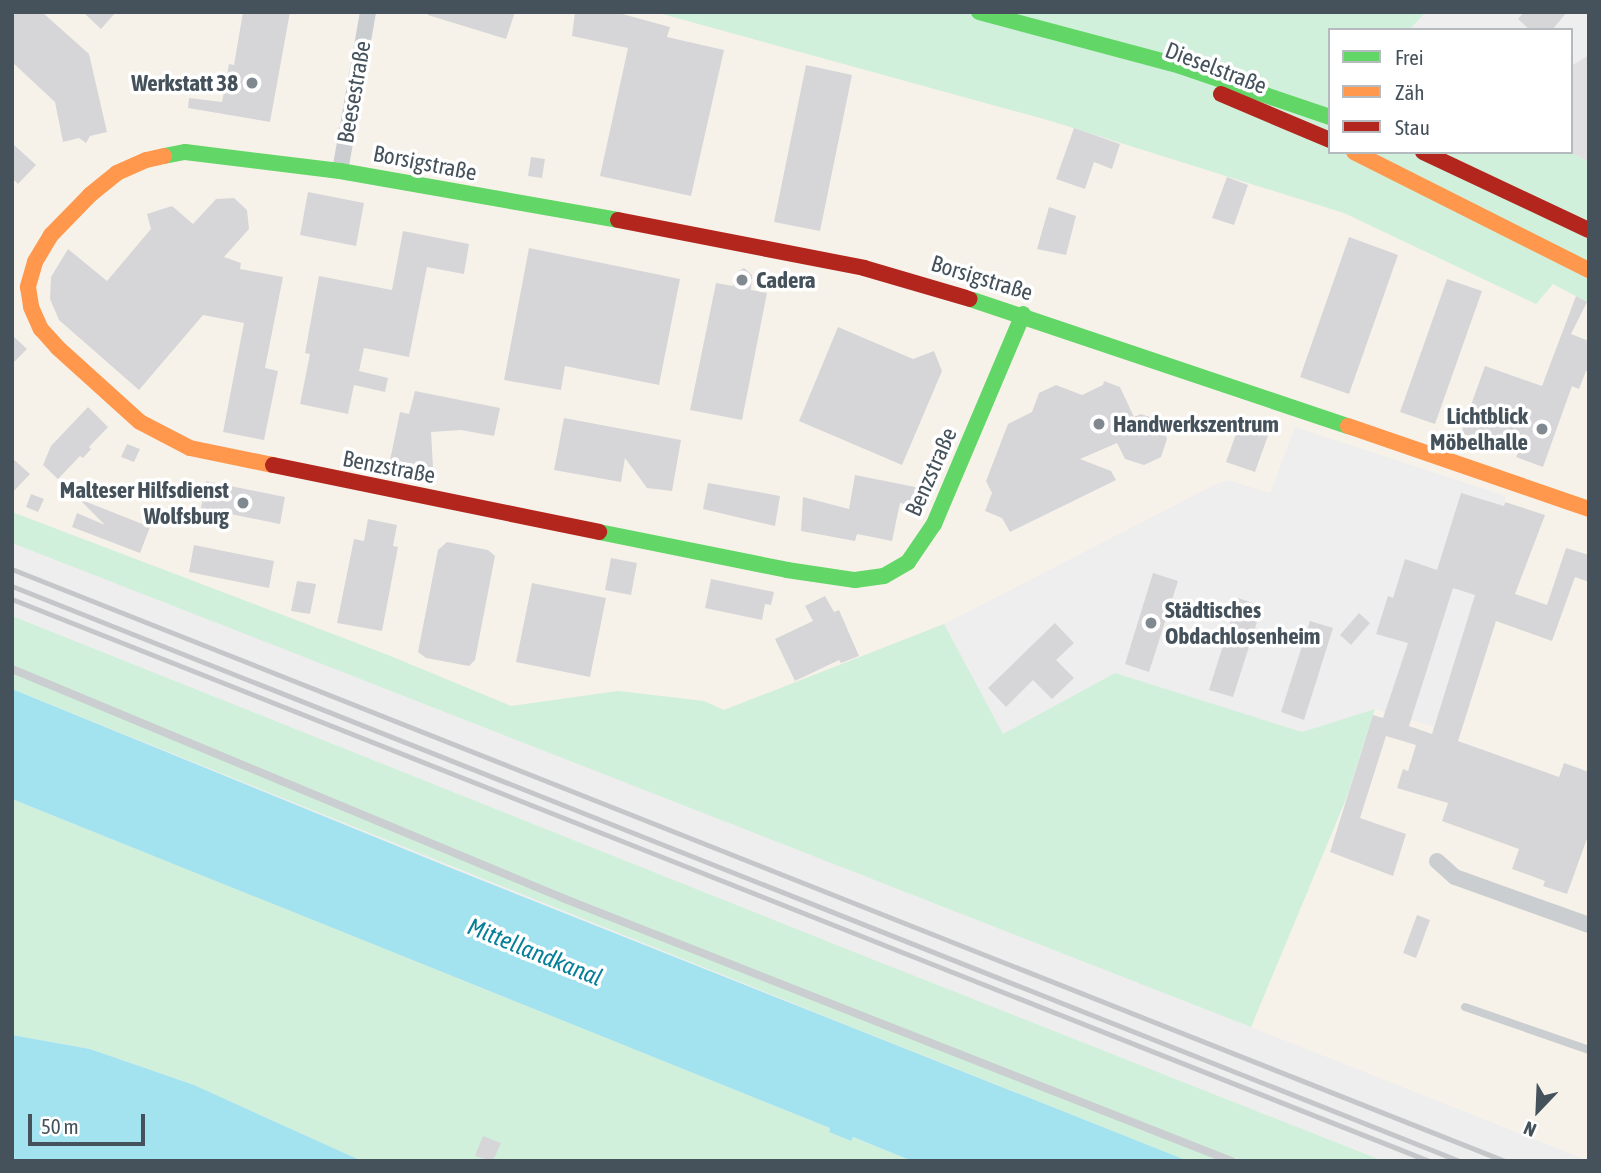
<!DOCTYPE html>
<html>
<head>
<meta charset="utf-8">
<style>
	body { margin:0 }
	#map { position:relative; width:1601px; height:1173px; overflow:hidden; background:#efeeee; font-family:"Asap Condensed",sans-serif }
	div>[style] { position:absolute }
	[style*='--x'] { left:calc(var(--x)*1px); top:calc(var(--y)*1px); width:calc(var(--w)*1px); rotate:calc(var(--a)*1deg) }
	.commercial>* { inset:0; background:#f7f2e9 }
	.education>* { inset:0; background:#e1dfe0 }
	.green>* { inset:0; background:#d1f0db }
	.water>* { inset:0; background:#a3e3f0 }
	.building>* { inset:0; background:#d6d6d9 }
	.lane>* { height:8px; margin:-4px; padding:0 4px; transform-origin:4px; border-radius:4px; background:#caced0 }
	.street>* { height:16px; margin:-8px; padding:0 8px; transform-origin:8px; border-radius:8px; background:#caced0 }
	.fast>* { height:16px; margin:-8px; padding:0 8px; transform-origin:8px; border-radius:8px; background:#63d668 }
	.slow>* { height:16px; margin:-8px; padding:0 8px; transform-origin:8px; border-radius:8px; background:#ff974d }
	.jam>* { height:16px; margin:-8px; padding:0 8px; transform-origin:8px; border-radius:8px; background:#b3261e }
	.rail>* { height:4.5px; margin:-2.25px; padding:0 2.25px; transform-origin:2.25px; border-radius:2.25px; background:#c4c6c9 }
	.dots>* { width:19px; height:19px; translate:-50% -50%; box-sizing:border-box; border:4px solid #fff; border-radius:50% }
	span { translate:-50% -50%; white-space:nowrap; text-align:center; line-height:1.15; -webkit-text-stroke:7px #fff; paint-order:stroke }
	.street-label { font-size:23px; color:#45525c }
	.poi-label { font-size:23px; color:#45525c; font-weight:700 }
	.right { translate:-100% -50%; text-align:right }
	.left { translate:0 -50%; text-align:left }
	.water-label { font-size:24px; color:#067f98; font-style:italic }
	.frame { position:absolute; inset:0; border:14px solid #45525c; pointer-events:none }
	.legend { position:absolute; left:1328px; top:28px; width:245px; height:126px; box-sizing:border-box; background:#fff; border:2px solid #b5babe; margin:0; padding:9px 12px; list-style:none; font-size:21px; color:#45525c }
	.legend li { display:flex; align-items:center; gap:14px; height:35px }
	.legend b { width:35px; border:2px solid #b5babe }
	.north { position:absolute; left:1503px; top:1075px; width:70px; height:70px; -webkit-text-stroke:5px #fff; paint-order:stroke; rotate:203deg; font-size:19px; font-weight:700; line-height:28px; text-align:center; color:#45525c }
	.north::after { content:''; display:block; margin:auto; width:24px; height:32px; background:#45525c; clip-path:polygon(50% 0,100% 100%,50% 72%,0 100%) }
	.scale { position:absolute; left:28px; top:1114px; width:117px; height:32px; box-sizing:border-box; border:4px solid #45525c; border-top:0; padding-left:9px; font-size:21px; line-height:24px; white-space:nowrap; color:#45525c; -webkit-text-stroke:5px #fff; paint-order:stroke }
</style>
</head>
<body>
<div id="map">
	<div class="commercial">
		<i style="clip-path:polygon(12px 12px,655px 12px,1051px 121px,1344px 213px,1536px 304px,1553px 284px,1589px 303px,1589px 1161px,1251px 1027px,1346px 799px,1375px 709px,1434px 727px,1506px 496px,1295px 427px,1270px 493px,1228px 480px,1216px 484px,944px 624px,724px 710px,704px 701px,618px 691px,511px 706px,388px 655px,12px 512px)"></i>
	</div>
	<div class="education">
		<i style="clip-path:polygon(1589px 55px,1589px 162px,1570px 152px,1571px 66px)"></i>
	</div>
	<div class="green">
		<i style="clip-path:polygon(655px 12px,1426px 12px,1409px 30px,1330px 30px,1330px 152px,1570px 152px,1589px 162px,1589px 303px,1553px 284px,1536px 304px,1344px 213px,1051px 121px)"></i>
		<i style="clip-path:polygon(12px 512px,388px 655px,511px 706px,618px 691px,704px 701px,724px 710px,944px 624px,1003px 734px,1115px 673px,1302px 732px,1375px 709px,1346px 799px,1251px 1027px,12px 543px)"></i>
		<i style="clip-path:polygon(12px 616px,844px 948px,1383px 1161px,1188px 1161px,842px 1023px,12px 689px)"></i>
		<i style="clip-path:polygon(12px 799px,830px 1128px,829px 1132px,850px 1141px,852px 1137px,912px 1161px,362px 1161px,194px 1085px,90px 1049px,12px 1035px)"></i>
	</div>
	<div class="water">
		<i style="clip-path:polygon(12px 689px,451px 868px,1188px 1161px,912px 1161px,853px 1137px,851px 1141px,829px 1132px,830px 1128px,12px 799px)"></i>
		<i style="clip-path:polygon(12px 1035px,90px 1049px,194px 1085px,362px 1161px,12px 1161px)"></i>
	</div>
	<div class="building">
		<i style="clip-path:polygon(17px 12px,42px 12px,89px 54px,107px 132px,90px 136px,86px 143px,79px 138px,63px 142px,55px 102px,12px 62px,12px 17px)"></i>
		<i style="clip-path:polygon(83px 12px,116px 12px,101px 29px)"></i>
		<i style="clip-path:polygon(243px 12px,290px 12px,270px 122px,188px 108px,189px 98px,222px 102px,229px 64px,234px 65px)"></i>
		<i style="clip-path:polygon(428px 12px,515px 12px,506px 39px,428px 15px)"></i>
		<i style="clip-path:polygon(575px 12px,615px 12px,670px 27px,667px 37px,724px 50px,691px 196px,600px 176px,628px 48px,572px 36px)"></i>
		<i style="clip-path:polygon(1524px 12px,1567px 12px,1552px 30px,1530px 30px,1518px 19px)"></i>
		<i style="clip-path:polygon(806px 65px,852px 75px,820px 231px,774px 222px)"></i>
		<i style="clip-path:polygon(1074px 128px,1120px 144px,1112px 169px,1094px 162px,1085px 189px,1056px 179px)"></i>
		<i style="clip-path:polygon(12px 143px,36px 165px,18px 184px,12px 178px)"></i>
		<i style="clip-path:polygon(531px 157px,545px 159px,542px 178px,528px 176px)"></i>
		<i style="clip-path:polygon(1227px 177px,1248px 185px,1234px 225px,1212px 218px)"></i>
		<i style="clip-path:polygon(308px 192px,364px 203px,356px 246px,300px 235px)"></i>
		<i style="clip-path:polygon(234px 198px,247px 210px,249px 229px,224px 257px,241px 263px,240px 269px,283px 277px,265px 368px,278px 371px,264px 440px,223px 432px,244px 323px,203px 315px,139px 390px,59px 320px,50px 299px,51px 277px,68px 249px,107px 281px,151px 229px,147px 214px,172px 206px,193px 224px,216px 199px)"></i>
		<i style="clip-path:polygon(1049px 207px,1076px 216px,1066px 255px,1037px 249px)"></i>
		<i style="clip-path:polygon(403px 231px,469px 244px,464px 274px,427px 267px,409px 357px,364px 348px,359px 371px,388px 378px,385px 392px,354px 385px,348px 414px,300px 404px,310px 354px,305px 353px,319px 276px,392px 290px)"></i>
		<i style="clip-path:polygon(1349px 237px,1398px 255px,1349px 394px,1300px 377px)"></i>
		<i style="clip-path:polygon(529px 248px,680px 279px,659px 385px,565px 366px,561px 390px,504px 380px)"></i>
		<i style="clip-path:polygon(744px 268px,752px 275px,751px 290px,767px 293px,742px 420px,690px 410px,716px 283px,733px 286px,735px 273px)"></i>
		<i style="clip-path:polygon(1447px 279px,1482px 291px,1435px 424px,1400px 412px)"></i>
		<i style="clip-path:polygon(1576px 296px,1587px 302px,1571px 334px,1589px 341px,1589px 372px,1586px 371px,1579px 389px,1572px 386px,1543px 467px,1516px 457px,1518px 453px,1461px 433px,1485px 366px,1542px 386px)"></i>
		<i style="clip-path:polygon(838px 327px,913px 359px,934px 351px,942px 371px,902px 465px,799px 421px)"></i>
		<i style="clip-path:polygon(12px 335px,27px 349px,12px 364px)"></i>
		<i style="clip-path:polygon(1104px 381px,1120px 387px,1134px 417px,1141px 414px,1159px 420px,1167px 439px,1161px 457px,1144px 465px,1125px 459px,1117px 443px,1080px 459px,1111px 471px,1116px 480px,1010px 532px,1002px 518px,985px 511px,992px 493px,986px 481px,1008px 424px,1032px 412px,1039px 393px,1056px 385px,1082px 395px,1103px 385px)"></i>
		<i style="clip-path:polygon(415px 391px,500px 408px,494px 436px,461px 430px,431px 432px,433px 467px,412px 469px,389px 465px,400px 412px,409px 414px)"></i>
		<i style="clip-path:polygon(88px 407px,108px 427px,89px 447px,91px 449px,83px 458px,80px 456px,58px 479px,43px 465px,51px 446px)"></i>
		<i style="clip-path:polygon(1242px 417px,1271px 427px,1255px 472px,1226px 462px)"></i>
		<i style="clip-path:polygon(564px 418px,681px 440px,672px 491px,647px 488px,625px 458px,621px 482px,554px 470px)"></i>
		<i style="clip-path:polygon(127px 444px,140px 449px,134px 462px,121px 457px)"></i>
		<i style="clip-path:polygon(12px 458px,30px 474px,12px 493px)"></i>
		<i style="clip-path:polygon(855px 475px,925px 489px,921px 507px,900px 503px,892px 541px,857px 534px,855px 541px,801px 531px,803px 497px,849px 509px)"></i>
		<i style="clip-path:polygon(206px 481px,285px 497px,280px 524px,201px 508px)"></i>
		<i style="clip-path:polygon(708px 483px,780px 496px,775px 526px,703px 509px)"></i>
		<i style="clip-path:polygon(evenodd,1461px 493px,1504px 506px,1505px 502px,1545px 515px,1515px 594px,1547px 605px,1566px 548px,1589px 555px,1589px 582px,1575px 577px,1552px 641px,1496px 621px,1458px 741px,1559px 777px,1564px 763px,1589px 772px,1589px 833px,1567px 894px,1543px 886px,1545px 881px,1512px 869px,1519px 849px,1442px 821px,1448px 803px,1397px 788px,1403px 769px,1408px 771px,1416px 745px,1386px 736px,1360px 818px,1406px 834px,1393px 876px,1330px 852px,1373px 715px,1383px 718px,1408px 643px,1376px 634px,1388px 596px,1393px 598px,1405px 559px,1437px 570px,1461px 493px,1453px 588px,1475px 595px,1432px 734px,1409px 726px,1453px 588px)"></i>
		<i style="clip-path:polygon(31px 494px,44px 499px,38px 512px,26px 507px)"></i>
		<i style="clip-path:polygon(79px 499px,150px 527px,140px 553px,72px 527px,77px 513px,105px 525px)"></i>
		<i style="clip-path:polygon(368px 519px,397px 525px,393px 546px,398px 547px,382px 631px,337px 623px,354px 539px,364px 541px)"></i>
		<i style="clip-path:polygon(447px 542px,488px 550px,495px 556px,475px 660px,469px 666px,426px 658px,418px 652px,438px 550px)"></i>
		<i style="clip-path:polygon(194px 545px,274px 561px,269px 588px,189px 572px)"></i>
		<i style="clip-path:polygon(611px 558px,637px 563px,631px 595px,605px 590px)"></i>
		<i style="clip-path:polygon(1153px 573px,1178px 581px,1149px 672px,1125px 664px)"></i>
		<i style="clip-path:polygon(711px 579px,774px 592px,771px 605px,765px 604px,762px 620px,705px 608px)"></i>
		<i style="clip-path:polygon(297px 581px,316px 584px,310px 614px,291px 611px)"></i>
		<i style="clip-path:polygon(532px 583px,606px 598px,590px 677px,516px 662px)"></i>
		<i style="clip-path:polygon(825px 596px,834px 612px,839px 610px,859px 656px,841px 663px,839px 660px,795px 681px,775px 639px,813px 621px,805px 606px)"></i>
		<i style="clip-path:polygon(1238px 598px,1262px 606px,1233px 697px,1209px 690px)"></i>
		<i style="clip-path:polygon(1359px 613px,1370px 623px,1351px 645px,1340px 635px)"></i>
		<i style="clip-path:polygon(1310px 621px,1333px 628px,1304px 720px,1281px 712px)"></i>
		<i style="clip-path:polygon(1055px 623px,1074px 643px,1056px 660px,1074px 678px,1052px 699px,1033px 680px,1006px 707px,988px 688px)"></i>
		<i style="clip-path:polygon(1417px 915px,1430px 920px,1416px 958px,1403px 953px)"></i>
		<i style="clip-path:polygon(483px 1136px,501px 1143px,493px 1161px,475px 1156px)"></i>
	</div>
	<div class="lane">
		<i style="--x:12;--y:669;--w:599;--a:22.58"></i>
		<i style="--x:565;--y:899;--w:716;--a:21.47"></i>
		<i style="--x:1465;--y:1007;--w:131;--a:19.1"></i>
	</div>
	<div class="street">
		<i style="--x:340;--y:171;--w:161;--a:-80"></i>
		<i style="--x:1437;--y:861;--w:24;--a:42"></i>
		<i style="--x:1455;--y:877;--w:142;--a:19.7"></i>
	</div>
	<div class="fast">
		<i style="--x:979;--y:12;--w:208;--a:15"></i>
		<i style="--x:1180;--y:66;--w:158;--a:18.8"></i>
		<i style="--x:164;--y:156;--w:21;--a:-11"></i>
		<i style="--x:185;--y:152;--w:156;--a:7"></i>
		<i style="--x:340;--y:171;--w:282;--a:10"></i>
		<i style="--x:970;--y:299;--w:399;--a:18.6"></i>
		<i style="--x:599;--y:532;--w:192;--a:11.4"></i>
		<i style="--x:787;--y:570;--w:69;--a:8.4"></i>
		<i style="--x:855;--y:580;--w:29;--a:-8"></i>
		<i style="--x:884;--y:576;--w:28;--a:-30"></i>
		<i style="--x:908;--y:562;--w:46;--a:-55.6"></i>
		<i style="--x:934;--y:524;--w:228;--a:-67"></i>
	</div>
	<div class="slow">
		<i style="--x:1354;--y:152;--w:263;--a:26.7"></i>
		<i style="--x:164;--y:156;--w:18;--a:167"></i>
		<i style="--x:146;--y:160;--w:32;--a:156"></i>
		<i style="--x:117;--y:173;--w:35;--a:141"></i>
		<i style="--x:90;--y:195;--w:56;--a:134.3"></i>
		<i style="--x:51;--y:235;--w:31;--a:121"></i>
		<i style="--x:35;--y:262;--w:26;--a:106"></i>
		<i style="--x:28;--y:287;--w:20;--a:81"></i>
		<i style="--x:31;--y:307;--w:24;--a:66"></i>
		<i style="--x:41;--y:329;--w:25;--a:48"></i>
		<i style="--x:58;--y:348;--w:110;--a:42.1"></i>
		<i style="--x:140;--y:422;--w:56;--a:27.5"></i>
		<i style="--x:190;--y:448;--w:85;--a:11.6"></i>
		<i style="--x:1348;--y:426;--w:255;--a:19"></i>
	</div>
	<div class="jam">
		<i style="--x:1221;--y:94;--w:118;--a:22.9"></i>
		<i style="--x:1423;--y:152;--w:183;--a:25.2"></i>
		<i style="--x:618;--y:220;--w:251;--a:11"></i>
		<i style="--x:864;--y:268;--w:110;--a:16.3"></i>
		<i style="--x:273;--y:465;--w:333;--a:11.6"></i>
	</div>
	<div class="rail">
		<i style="--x:12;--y:569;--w:1606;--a:21.63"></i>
		<i style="--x:12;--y:586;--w:1558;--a:21.66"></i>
		<i style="--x:12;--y:599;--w:1524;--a:21.63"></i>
	</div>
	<div class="dots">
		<i style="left:252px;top:83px;background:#80898f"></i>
		<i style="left:742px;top:280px;background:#80898f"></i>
		<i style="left:1099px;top:424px;background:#80898f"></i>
		<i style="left:1542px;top:429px;background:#80898f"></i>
		<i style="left:243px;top:503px;background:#80898f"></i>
		<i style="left:1151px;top:623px;background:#80898f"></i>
	</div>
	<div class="street-label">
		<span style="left:1216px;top:68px;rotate:21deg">Dieselstraße</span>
		<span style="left:354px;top:92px;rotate:-80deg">Beesestraße</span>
		<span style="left:425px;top:163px;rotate:11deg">Borsigstraße</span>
		<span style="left:982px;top:278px;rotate:17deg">Borsigstraße</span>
		<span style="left:389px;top:467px;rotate:11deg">Benzstraße</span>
		<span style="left:931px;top:472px;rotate:-66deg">Benzstraße</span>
	</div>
	<div class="poi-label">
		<span class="right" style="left:238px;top:83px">Werkstatt 38</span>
		<span class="left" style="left:756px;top:280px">Cadera</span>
		<span class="right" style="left:1528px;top:429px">Lichtblick<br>Möbelhalle</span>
		<span class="left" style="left:1113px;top:424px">Handwerkszentrum</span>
		<span class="right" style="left:229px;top:503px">Malteser Hilfsdienst<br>Wolfsburg</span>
		<span class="left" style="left:1165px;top:623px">Städtisches<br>Obdachlosenheim</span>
	</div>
	<div class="water-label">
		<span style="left:535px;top:952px;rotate:22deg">Mittellandkanal</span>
	</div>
	<div class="frame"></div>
	<ul class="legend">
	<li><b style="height:9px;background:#63d668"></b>Frei</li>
	<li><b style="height:9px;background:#ff974d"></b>Zäh</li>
	<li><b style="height:9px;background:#b3261e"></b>Stau</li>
	</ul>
	<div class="north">N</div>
	<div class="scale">50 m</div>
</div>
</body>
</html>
